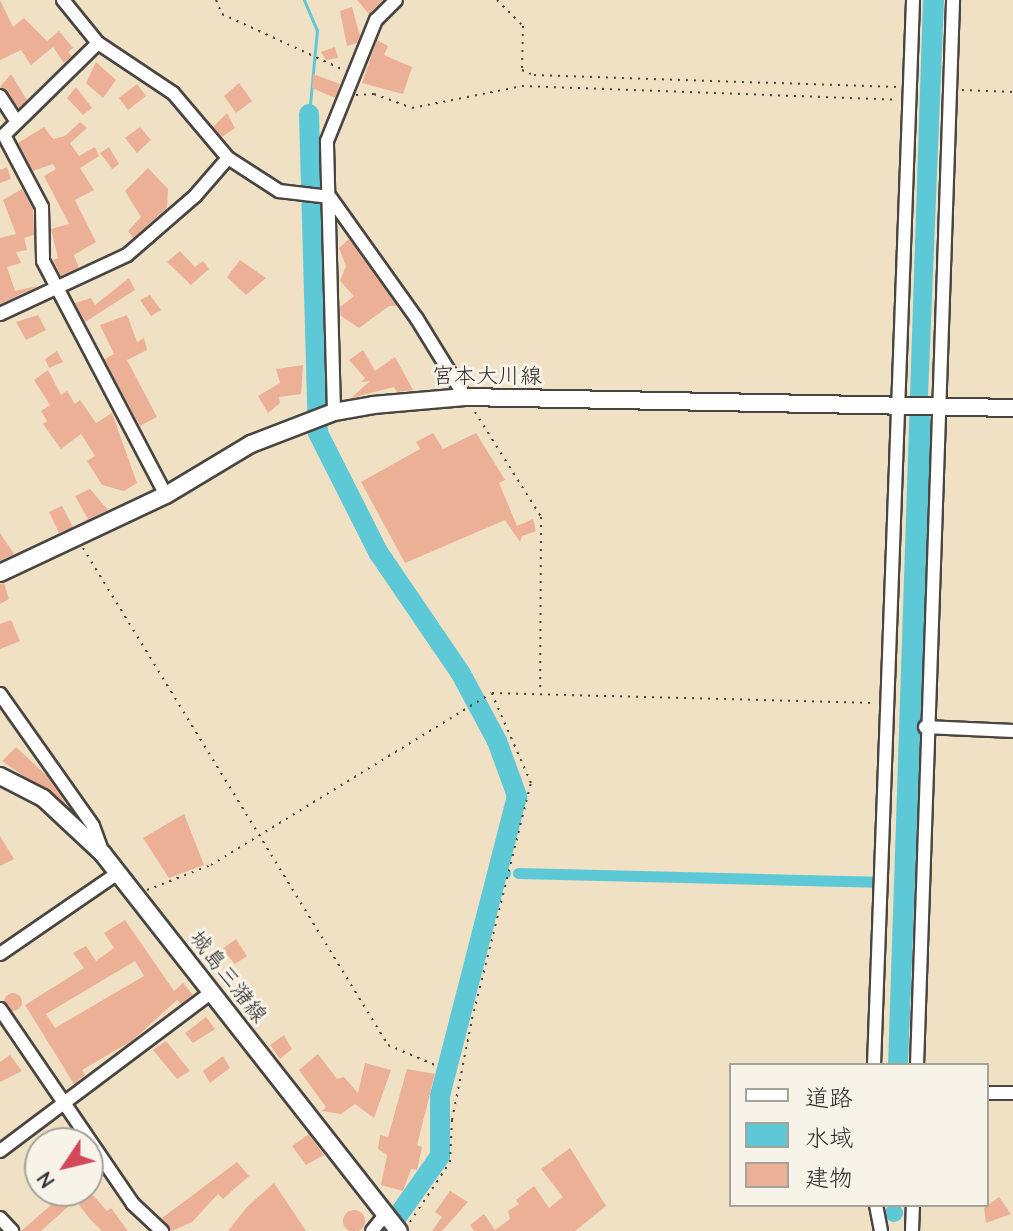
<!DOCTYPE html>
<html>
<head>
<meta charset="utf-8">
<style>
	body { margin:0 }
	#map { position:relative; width:1013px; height:1231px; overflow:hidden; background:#f1e1c4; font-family:"Comic Neue","Klee One",sans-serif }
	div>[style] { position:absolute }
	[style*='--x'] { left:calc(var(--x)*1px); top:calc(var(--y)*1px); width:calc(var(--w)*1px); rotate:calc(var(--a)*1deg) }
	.water>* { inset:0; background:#5ec9d6 }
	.round { border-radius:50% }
	.stream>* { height:3px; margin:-1.5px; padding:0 1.5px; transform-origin:1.5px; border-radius:1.5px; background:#5ec9d6 }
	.canal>* { height:11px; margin:-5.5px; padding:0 5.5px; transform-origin:5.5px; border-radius:5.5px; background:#5ec9d6 }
	.river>* { height:20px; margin:-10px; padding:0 10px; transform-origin:10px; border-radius:10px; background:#5ec9d6 }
	.building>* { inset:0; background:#ecb096 }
	.path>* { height:2px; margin-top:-1px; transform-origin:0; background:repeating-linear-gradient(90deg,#494642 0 2px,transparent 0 8px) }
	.roads { filter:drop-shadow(2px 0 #494642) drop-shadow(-2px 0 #494642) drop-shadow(0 2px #494642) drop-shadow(0 -2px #494642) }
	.minor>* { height:12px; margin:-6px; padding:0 6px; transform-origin:6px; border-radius:6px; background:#fff }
	.major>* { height:16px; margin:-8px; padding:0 8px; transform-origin:8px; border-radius:8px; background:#fff }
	span { translate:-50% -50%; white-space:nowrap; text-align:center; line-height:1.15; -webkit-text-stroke:6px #f7f3e8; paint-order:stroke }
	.street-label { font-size:22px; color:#2b2b2b }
	.legend { position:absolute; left:729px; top:1063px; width:260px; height:144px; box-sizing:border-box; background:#f7f3e8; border:2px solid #a5a39c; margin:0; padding:10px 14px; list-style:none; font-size:24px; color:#2b2b2b }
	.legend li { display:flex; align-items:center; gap:16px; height:40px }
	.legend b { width:40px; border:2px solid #a5a39c }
	.north { position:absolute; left:24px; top:1127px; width:80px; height:80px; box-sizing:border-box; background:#f7f3e8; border:2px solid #a5a39c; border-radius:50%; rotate:235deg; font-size:22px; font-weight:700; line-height:32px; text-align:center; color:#2b2b2b }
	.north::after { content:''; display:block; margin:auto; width:28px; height:36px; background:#d1495b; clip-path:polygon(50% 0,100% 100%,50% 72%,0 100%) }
</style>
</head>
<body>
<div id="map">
	<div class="water">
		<i style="clip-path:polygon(923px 0,944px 0,928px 397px,932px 434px,908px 1065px,888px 1065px)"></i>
		<i class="round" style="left:885px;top:1204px;width:18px;height:18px"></i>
	</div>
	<div class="stream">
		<i style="--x:304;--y:0;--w:33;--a:67"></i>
		<i style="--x:317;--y:30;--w:84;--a:95.4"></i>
	</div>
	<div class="canal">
		<i style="--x:497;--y:873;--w:8;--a:0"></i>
		<i style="--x:518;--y:873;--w:358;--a:1.4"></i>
	</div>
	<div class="river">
		<i style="--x:309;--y:114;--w:319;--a:88.4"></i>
		<i style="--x:318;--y:433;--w:133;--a:63.2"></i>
		<i style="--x:378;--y:552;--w:145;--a:55.7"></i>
		<i style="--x:460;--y:672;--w:78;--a:61.8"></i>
		<i style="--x:497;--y:741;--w:59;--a:70"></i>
		<i style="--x:517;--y:796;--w:309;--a:104.4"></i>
		<i style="--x:440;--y:1095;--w:61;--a:90"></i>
		<i style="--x:440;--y:1156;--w:92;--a:125.2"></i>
	</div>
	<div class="building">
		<i style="clip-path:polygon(0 0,13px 27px,24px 18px,47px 41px,59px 31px,73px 48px,68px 52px,72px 56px,64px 63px,53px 47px,31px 65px,21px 50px,0 60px)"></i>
		<i style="clip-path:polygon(357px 0,383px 0,369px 14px)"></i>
		<i style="clip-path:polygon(352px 7px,360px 36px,357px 43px,347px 46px,340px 11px)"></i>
		<i style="clip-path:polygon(377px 40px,388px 46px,384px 55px,412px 67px,403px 94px,362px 83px)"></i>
		<i style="clip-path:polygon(335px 47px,338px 58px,326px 60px,321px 52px)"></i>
		<i style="clip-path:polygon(96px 62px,116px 80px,103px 98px,86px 83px)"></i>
		<i style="clip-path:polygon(11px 74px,27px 100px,19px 108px,0 87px)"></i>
		<i style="clip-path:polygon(313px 74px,340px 84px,335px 98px,312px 88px)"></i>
		<i style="clip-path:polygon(239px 83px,252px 101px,236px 113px,224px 96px)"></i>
		<i style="clip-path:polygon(137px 84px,146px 96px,128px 110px,119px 98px)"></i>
		<i style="clip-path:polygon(76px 87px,92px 108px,83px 115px,67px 98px)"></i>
		<i style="clip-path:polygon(227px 113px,235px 128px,222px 137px,213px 127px)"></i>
		<i style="clip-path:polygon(80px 122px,87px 128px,70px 143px,79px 156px,95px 147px,99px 156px,80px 168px,94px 190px,75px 200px,96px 242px,74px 255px,79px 268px,61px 276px,53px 260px,58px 258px,51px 229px,69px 224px,44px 176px,56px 169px,53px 164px,33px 171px,18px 143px,44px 127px,53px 139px,65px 136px)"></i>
		<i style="clip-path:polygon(140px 127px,151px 140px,137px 153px,125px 138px)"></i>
		<i style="clip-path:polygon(109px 147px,119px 164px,112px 169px,100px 153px)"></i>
		<i style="clip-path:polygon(7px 167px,11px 179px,0 183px,0 170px)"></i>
		<i style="clip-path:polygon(148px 168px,168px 189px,167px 208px,133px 238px,128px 231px,141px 217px,125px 191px)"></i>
		<i style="clip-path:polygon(22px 189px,33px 209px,34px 235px,24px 238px,27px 250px,16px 252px,21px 263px,7px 267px,15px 291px,38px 286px,0 304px,0 238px,16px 234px,3px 200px)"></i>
		<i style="clip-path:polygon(349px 239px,397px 306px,389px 306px,359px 328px,341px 316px,340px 307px,354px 296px,340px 281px,346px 266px,339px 248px)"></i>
		<i style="clip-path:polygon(180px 251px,195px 267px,203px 261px,209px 269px,191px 285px,167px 262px)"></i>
		<i style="clip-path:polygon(240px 260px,266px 278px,246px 295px,227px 277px)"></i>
		<i style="clip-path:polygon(129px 278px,135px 290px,85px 322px,75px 303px,91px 298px,95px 305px)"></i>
		<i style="clip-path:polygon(150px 295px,161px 310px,151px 316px,140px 300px)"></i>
		<i style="clip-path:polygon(38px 315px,46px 330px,26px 340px,16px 322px)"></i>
		<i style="clip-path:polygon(127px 315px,137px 342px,144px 338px,147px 350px,127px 360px,157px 417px,140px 426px,104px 359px,114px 354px,100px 325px)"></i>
		<i style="clip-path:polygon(363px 350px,375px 371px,395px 357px,413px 390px,397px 392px,394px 387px,351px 398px,370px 381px,361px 382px,365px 378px,349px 360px)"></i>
		<i style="clip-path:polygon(57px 351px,63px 362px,49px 368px,45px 359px)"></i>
		<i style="clip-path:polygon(303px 365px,301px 394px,279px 397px,280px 403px,268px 413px,258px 396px,280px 383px,276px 369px)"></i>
		<i style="clip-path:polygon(48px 370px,61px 395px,67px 391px,75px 404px,80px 400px,96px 423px,112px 413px,137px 483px,124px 491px,102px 485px,87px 461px,95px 456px,81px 434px,61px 449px,43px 424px,47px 421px,41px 411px,50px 405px,34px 380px)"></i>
		<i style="clip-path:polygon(433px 433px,443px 449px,476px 433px,505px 480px,499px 483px,517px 526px,533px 519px,536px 531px,522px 536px,520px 542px,505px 520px,405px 563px,361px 482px,420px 449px,416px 442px)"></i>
		<i style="clip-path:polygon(90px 489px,108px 510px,77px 525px,88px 519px,75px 496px)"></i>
		<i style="clip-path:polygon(62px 506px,73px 527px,59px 533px,49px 512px)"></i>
		<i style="clip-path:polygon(0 533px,14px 554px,0 561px)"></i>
		<i style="clip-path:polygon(4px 583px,9px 599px,0 604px,0 584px)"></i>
		<i style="clip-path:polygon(11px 620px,20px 641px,0 649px,0 624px)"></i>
		<i style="clip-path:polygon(16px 747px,47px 776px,68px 807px,2px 761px)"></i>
		<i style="clip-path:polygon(184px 814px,204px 865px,169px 878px,143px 838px)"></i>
		<i style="clip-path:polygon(0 836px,14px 859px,0 866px)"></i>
		<i style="clip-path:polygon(evenodd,125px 920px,174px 991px,183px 983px,193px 995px,181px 1004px,177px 1000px,133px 1040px,82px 1070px,85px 1075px,74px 1084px,25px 1005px,84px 968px,73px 953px,86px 946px,96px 961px,114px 948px,104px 933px,125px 920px,135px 961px,144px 976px,55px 1028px,46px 1014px,135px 961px)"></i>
		<i style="clip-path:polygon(236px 939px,247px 956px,235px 964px,222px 949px)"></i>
		<i class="round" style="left:4px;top:993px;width:18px;height:18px"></i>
		<i style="clip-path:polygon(206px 1017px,215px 1029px,193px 1043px,185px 1033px)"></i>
		<i style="clip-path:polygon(284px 1035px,292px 1049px,280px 1059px,270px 1045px)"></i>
		<i style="clip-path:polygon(166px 1041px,190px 1071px,177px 1079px,153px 1050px)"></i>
		<i style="clip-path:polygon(318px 1054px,337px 1079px,344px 1077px,358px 1093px,365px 1063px,391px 1070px,374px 1118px,355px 1104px,341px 1114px,322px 1111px,326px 1107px,299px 1070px)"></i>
		<i style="clip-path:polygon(10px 1055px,22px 1071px,0 1082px,0 1062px)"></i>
		<i style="clip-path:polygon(223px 1056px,230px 1068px,210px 1083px,203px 1071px)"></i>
		<i style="clip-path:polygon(407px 1069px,435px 1074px,417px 1145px,422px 1147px,417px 1170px,411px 1169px,403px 1191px,381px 1185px,387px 1155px,378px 1149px,380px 1135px,388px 1137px)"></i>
		<i style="clip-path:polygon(309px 1134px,324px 1155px,306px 1165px,292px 1146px)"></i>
		<i style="clip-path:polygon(570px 1148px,606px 1206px,575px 1231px,474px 1231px,470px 1225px,484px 1214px,495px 1230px,510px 1219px,508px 1211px,519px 1204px,516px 1200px,534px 1186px,549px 1208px,563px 1197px,541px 1169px)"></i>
		<i style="clip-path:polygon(237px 1162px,249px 1176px,223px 1199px,218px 1194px,192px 1222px,172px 1231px,162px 1218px)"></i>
		<i style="clip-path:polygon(274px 1183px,306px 1231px,228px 1231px,246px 1208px)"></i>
		<i style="clip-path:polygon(88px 1190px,107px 1211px,111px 1208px,128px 1231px,102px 1231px,89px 1218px,79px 1205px)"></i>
		<i style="clip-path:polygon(50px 1191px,76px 1191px,80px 1196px,41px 1231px,21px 1231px,57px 1200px)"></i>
		<i style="clip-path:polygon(450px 1191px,468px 1202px,442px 1231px,432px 1231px,442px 1217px,435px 1212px)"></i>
		<i style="clip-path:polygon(999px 1197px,1011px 1214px,986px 1223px,984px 1208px)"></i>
		<i class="round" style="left:343px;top:1210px;width:22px;height:22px"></i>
	</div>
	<div class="path">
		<i style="--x:216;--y:0;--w:15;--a:67"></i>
		<i style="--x:222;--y:14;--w:134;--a:24.7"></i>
		<i style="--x:497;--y:0;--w:37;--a:45"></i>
		<i style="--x:523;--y:26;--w:44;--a:91.3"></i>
		<i style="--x:522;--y:70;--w:13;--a:23"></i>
		<i style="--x:534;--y:75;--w:365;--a:1.9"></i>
		<i style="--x:962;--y:90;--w:51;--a:2.2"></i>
		<i style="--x:356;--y:95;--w:18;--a:-3"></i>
		<i style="--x:374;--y:94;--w:40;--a:20.2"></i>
		<i style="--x:412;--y:108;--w:112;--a:-11.3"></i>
		<i style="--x:522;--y:86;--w:375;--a:2.1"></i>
		<i style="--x:475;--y:412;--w:124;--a:57.8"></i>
		<i style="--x:541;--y:517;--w:174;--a:90.3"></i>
		<i style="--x:83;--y:548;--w:583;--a:58.46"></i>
		<i style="--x:388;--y:1045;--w:51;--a:23.1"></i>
		<i style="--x:147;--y:890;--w:69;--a:-21.3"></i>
		<i style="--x:211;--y:865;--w:329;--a:-31.5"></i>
		<i style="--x:492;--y:693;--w:382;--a:1.5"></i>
		<i style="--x:410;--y:1222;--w:72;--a:-56.3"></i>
		<i style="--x:450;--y:1162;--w:42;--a:-87.3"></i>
		<i style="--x:452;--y:1120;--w:103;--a:-78.8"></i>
		<i style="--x:472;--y:1019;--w:243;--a:-76"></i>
		<i style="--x:531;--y:783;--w:97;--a:-113.7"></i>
	</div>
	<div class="roads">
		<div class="minor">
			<i style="--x:63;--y:0;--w:55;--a:50.9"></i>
			<i style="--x:98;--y:43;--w:90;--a:33.7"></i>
			<i style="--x:173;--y:93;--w:85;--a:49.8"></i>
			<i style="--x:228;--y:158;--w:61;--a:32.9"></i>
			<i style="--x:279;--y:191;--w:51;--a:6.7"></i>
			<i style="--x:330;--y:197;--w:150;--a:54.5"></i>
			<i style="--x:417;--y:319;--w:92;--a:58.4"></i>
			<i style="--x:98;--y:43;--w:132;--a:135.6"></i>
			<i style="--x:4;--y:135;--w:81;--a:62.2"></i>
			<i style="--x:42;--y:207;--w:54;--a:88.9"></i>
			<i style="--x:43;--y:261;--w:264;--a:62.3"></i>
			<i style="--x:0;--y:96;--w:31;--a:57"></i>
			<i style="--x:0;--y:314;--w:140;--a:-24.9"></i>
			<i style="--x:127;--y:255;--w:90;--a:-40.9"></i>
			<i style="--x:195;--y:196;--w:50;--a:-49"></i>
			<i style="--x:334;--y:412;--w:271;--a:-91.5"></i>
			<i style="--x:327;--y:141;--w:131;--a:-68"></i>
			<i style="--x:376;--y:20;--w:28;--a:-45"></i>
			<i style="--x:0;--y:694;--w:161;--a:54.8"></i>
			<i style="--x:93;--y:826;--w:27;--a:70"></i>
			<i style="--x:925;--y:727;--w:88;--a:2.6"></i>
			<i style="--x:0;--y:954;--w:143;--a:-34.5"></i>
			<i style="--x:0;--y:1009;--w:236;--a:55.7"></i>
			<i style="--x:133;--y:1204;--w:40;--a:43"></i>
			<i style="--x:874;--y:1065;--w:1066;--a:-87.9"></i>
			<i style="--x:917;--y:1065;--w:1066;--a:-88.06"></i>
			<i style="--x:987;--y:1093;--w:26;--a:0"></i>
			<i style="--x:0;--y:1151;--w:265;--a:-36.9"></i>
			<i style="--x:876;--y:1205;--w:26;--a:79"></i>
			<i style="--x:0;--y:1218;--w:18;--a:47"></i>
			<i style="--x:372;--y:1231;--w:21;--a:-51"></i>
			<i style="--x:912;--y:1231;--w:26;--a:-88"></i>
		</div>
		<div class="major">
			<i style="--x:0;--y:573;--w:183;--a:-25.2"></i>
			<i style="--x:166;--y:495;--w:99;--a:-31"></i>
			<i style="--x:251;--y:444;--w:89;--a:-21.1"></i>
			<i style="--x:334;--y:412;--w:40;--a:-10"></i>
			<i style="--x:373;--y:405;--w:92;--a:-5"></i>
			<i style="--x:465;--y:397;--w:548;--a:1.15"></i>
			<i style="--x:0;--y:776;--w:48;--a:27.1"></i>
			<i style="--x:43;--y:798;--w:82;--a:43"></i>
			<i style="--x:103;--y:854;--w:479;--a:51.9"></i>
		</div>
	</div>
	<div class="street-label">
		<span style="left:487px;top:377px">宮本大川線</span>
		<span style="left:228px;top:977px;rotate:52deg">城島三潴線</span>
	</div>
	<ul class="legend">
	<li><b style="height:10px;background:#fff"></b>道路</li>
	<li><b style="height:22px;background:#5ec9d6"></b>水域</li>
	<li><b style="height:22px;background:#ecb096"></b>建物</li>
	</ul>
	<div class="north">N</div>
</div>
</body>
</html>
